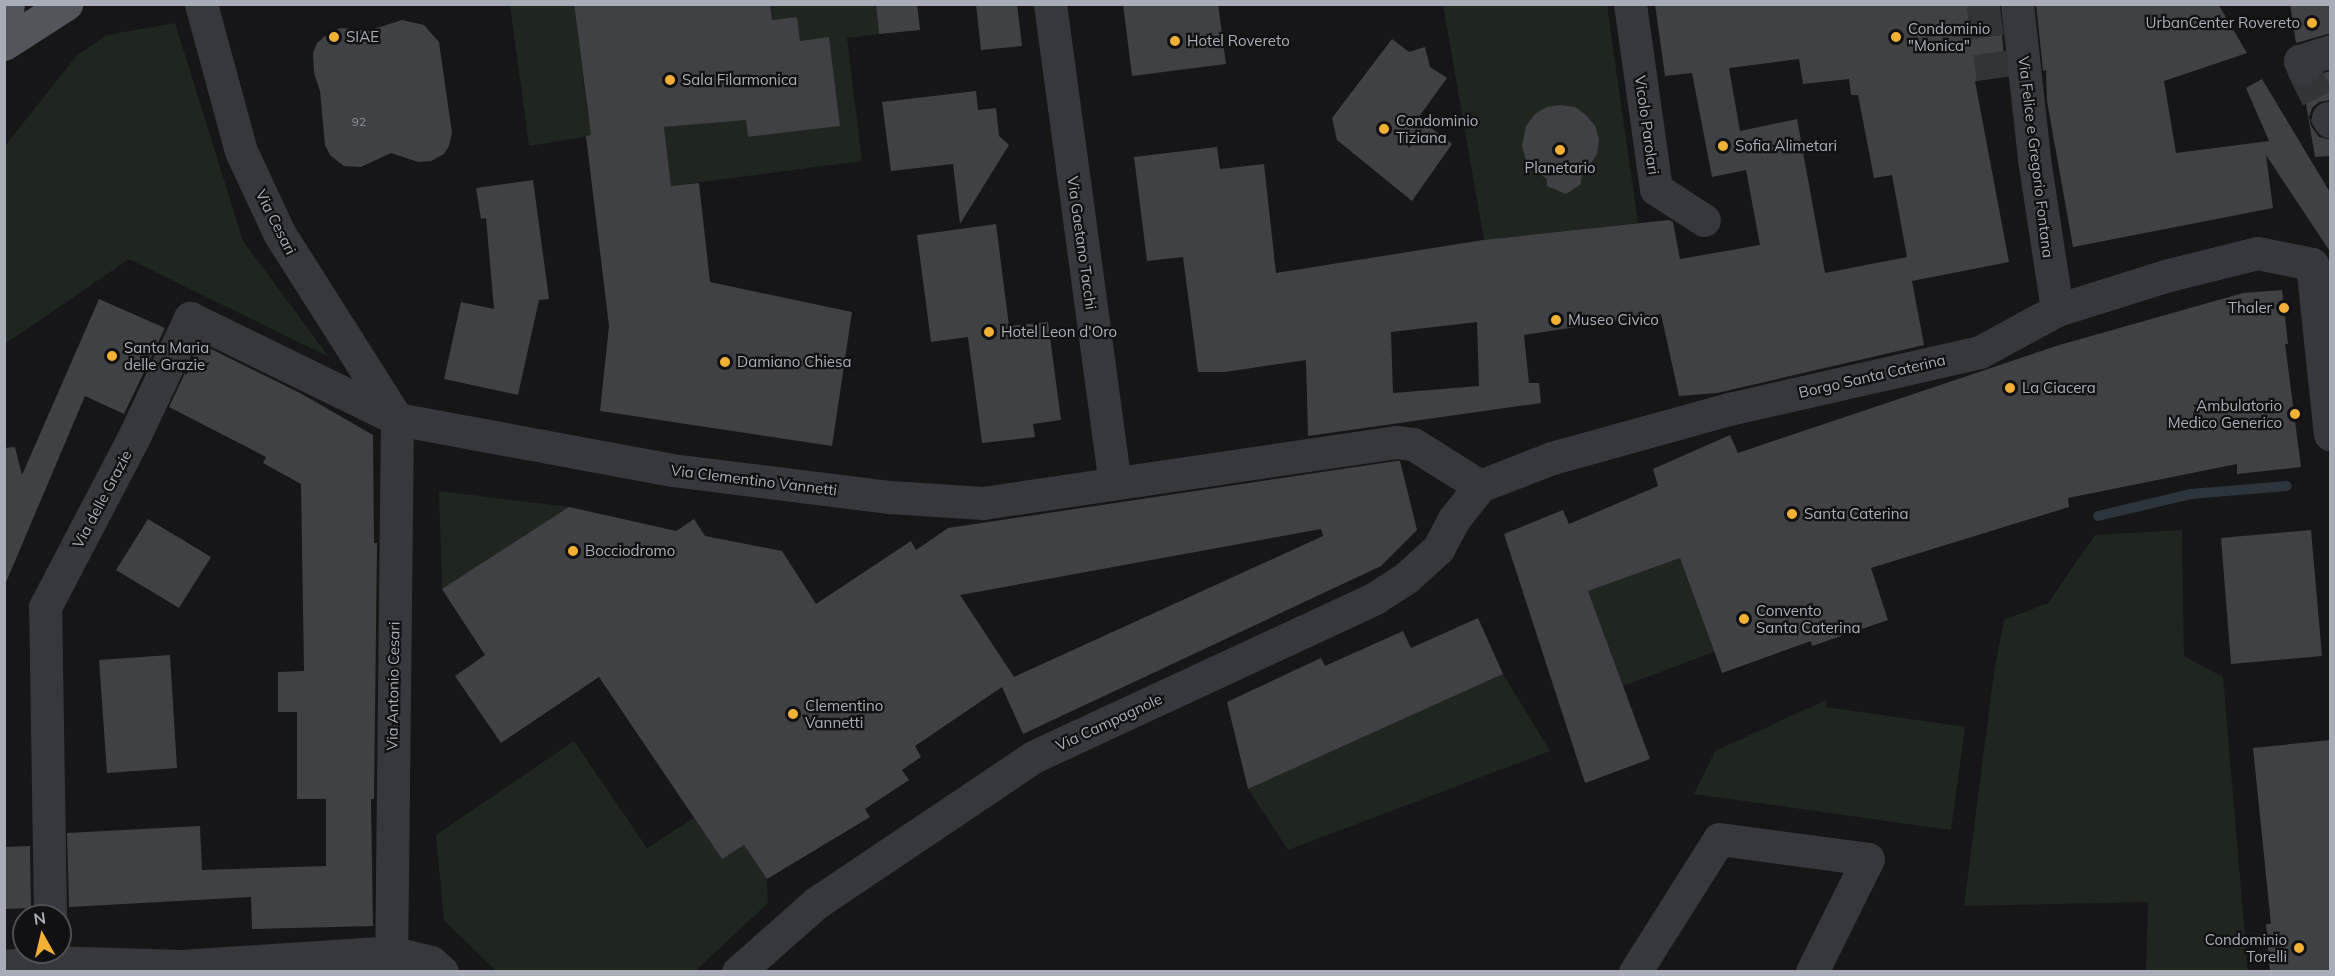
<!DOCTYPE html>
<html>
<head>
<meta charset="utf-8">
<style>
	body { margin:0 }
	#map { position:relative; width:2335px; height:976px; overflow:hidden; background:#161618; font-family:Mulish,sans-serif }
	div>[style] { position:absolute }
	[style*='--x'] { left:calc(var(--x)*1px); top:calc(var(--y)*1px); width:calc(var(--w)*1px); rotate:calc(var(--a)*1deg) }
	.green>* { inset:0; background:#1e261f }
	.stream>* { height:10px; margin:-5px; padding:0 5px; transform-origin:5px; border-radius:5px; background:#2c353c }
	.building>* { inset:0; background:#404145 }
	.minor-tunnel>* { height:33px; margin-top:-16.5px; transform-origin:0; background:repeating-linear-gradient(90deg,#333438 0 33px,transparent 0 49px) }
	.minor>* { height:33px; margin:-16.5px; padding:0 16.5px; transform-origin:16.5px; border-radius:16.5px; background:#37383d }
	.major>* { height:33px; margin:-16.5px; padding:0 16.5px; transform-origin:16.5px; border-radius:16.5px; background:#53555c }
	.dots>* { width:16px; height:16px; translate:-50% -50%; box-sizing:border-box; border:3px solid #111113; border-radius:50% }
	span { translate:-50% -50%; white-space:nowrap; text-align:center; line-height:1.15; -webkit-text-stroke:4.5px #111113; paint-order:stroke }
	.number-label { font-size:12px; color:#8e929b }
	.number-label span { -webkit-text-stroke-width:0 }
	.poi-label { font-size:15px; color:#a8adb8 }
	.right { translate:-100% -50%; text-align:right }
	.left { translate:0 -50%; text-align:left }
	.street-label { font-size:15px; color:#a8adb8 }
	.frame { position:absolute; inset:0; border:6px solid #a8adb8; pointer-events:none }
	.north { position:absolute; left:12px; top:904px; width:60px; height:60px; box-sizing:border-box; background:#111113; border:2px solid #4d4f55; border-radius:50%; rotate:352deg; font-size:16px; font-weight:700; line-height:24px; text-align:center; color:#a8adb8 }
	.north::after { content:''; display:block; margin:auto; width:21px; height:27px; background:#f2b134; clip-path:polygon(50% 0,100% 100%,50% 72%,0 100%) }
</style>
</head>
<body>
<div id="map">
	<div class="green">
		<i style="clip-path:polygon(510px 5px,574px 5px,588px 117px,615px 132px,529px 146px)"></i>
		<i style="clip-path:polygon(770px 5px,876px 5px,879px 34px,847px 38px,862px 161px,671px 186px,664px 127px,710px 123px,738px 56px,749px 137px,840px 126px,829px 37px,800px 41px,797px 17px,772px 20px)"></i>
		<i style="clip-path:polygon(1443px 5px,1607px 5px,1638px 223px,1484px 240px)"></i>
		<i style="clip-path:polygon(175px 23px,243px 241px,329px 357px,129px 259px,5px 344px,5px 146px,77px 55px,107px 35px)"></i>
		<i style="clip-path:polygon(439px 491px,569px 507px,676px 531px,519px 633px,503px 608px,469px 630px,442px 589px)"></i>
		<i style="clip-path:polygon(2182px 530px,2184px 656px,2223px 677px,2248px 971px,2146px 971px,2148px 902px,1964px 906px,1994px 672px,2004px 620px,2048px 603px,2095px 535px)"></i>
		<i style="clip-path:polygon(1680px 558px,1714px 652px,1623px 686px,1588px 591px)"></i>
		<i style="clip-path:polygon(1503px 674px,1550px 751px,1288px 850px,1248px 789px)"></i>
		<i style="clip-path:polygon(1826px 700px,1826px 707px,1965px 727px,1951px 830px,1694px 794px,1715px 751px)"></i>
		<i style="clip-path:polygon(574px 741px,647px 848px,694px 818px,722px 859px,744px 845px,767px 879px,768px 903px,695px 971px,496px 971px,444px 920px,436px 835px)"></i>
	</div>
	<div class="stream">
		<i style="--x:2098;--y:516;--w:96;--a:-13.3"></i>
		<i style="--x:2191;--y:494;--w:96;--a:-4.8"></i>
	</div>
	<div class="building">
		<i style="clip-path:polygon(574px 4px,770px 4px,772px 20px,797px 17px,800px 41px,829px 37px,840px 126px,748px 137px,746px 120px,664px 127px,671px 186px,699px 183px,710px 282px,852px 312px,832px 446px,600px 411px,609px 326px,586px 136px,591px 135px)"></i>
		<i style="clip-path:polygon(876px 4px,917px 4px,920px 30px,879px 34px)"></i>
		<i style="clip-path:polygon(976px 4px,1017px 4px,1022px 46px,981px 50px)"></i>
		<i style="clip-path:polygon(1123px 4px,1218px 4px,1226px 64px,1132px 76px)"></i>
		<i style="clip-path:polygon(evenodd,1655px 4px,1999px 4px,2006px 76px,1975px 81px,2009px 262px,1912px 281px,1924px 345px,1717px 393px,1679px 396px,1661px 314px,1524px 335px,1529px 383px,1539px 383px,1541px 403px,1308px 436px,1306px 360px,1225px 372px,1198px 372px,1183px 257px,1147px 261px,1134px 157px,1217px 147px,1220px 169px,1264px 164px,1276px 273px,1483px 240px,1669px 220px,1673px 222px,1680px 259px,1760px 245px,1746px 170px,1712px 177px,1692px 73px,1665px 76px,1655px 4px,1799px 59px,1803px 84px,1849px 79px,1851px 95px,1858px 95px,1874px 178px,1892px 175px,1907px 257px,1825px 273px,1797px 119px,1740px 131px,1729px 68px,1799px 59px,1655px 4px,1477px 322px,1479px 386px,1393px 393px,1391px 332px,1477px 322px)"></i>
		<i style="clip-path:polygon(2036px 4px,2218px 4px,2247px 53px,2164px 81px,2176px 153px,2269px 141px,2246px 88px,2262px 79px,2331px 194px,2331px 253px,2266px 155px,2273px 208px,2073px 247px,2047px 101px,2046px 70px,2043px 71px)"></i>
		<i style="clip-path:polygon(2290px 4px,2331px 4px,2331px 33px,2296px 43px)"></i>
		<i style="clip-path:polygon(402px 20px,424px 25px,439px 42px,452px 133px,449px 146px,444px 154px,431px 161px,418px 162px,391px 153px,361px 167px,344px 166px,330px 155px,325px 145px,320px 91px,314px 73px,313px 53px,317px 43px,332px 30px,342px 28px,368px 31px)"></i>
		<i style="clip-path:polygon(1392px 39px,1409px 52px,1425px 47px,1430px 67px,1447px 78px,1418px 118px,1452px 144px,1412px 201px,1337px 140px,1332px 118px)"></i>
		<i style="clip-path:polygon(2331px 71px,2331px 100px,2319px 102px,2312px 108px,2309px 117px,2311px 126px,2319px 137px,2331px 140px,2331px 156px,2315px 157px,2303px 86px,2311px 85px,2320px 74px)"></i>
		<i style="clip-path:polygon(976px 91px,978px 110px,996px 108px,999px 136px,1009px 145px,960px 224px,953px 164px,891px 171px,882px 102px)"></i>
		<i style="clip-path:polygon(1561px 105px,1575px 107px,1586px 115px,1595px 126px,1599px 139px,1597px 154px,1581px 178px,1581px 184px,1566px 194px,1547px 186px,1547px 179px,1535px 171px,1526px 160px,1522px 146px,1526px 126px,1535px 114px,1547px 107px)"></i>
		<i style="clip-path:polygon(533px 180px,549px 299px,539px 300px,518px 395px,444px 379px,461px 302px,494px 309px,486px 218px,481px 219px,476px 188px)"></i>
		<i style="clip-path:polygon(996px 224px,1009px 326px,1048px 322px,1061px 420px,1033px 424px,1035px 437px,982px 443px,968px 337px,931px 342px,917px 235px)"></i>
		<i style="clip-path:polygon(2282px 290px,2288px 344px,2285px 344px,2301px 467px,2237px 474px,2237px 464px,2068px 498px,2069px 507px,1871px 568px,1888px 620px,1812px 646px,1811px 641px,1722px 673px,1680px 558px,1588px 591px,1650px 759px,1585px 783px,1504px 534px,1563px 510px,1569px 524px,1658px 486px,1653px 469px,1730px 435px,1738px 453px,2056px 346px,2243px 293px)"></i>
		<i style="clip-path:polygon(99px 299px,165px 328px,124px 414px,85px 396px,4px 587px,4px 448px,15px 447px,22px 475px)"></i>
		<i style="clip-path:polygon(199px 343px,300px 393px,373px 435px,374px 543px,377px 543px,374px 799px,371px 799px,373px 926px,252px 929px,251px 897px,69px 907px,67px 833px,200px 826px,202px 870px,326px 866px,326px 799px,297px 799px,297px 712px,278px 712px,278px 672px,304px 671px,301px 484px,263px 463px,266px 457px,169px 407px)"></i>
		<i style="clip-path:polygon(evenodd,1396px 461px,1400px 461px,1417px 530px,1381px 566px,1023px 734px,1002px 687px,915px 746px,921px 757px,902px 770px,909px 780px,865px 809px,870px 817px,767px 879px,744px 845px,722px 859px,599px 677px,501px 743px,455px 676px,485px 655px,442px 589px,569px 507px,676px 531px,694px 519px,705px 536px,782px 551px,816px 604px,911px 541px,916px 550px,948px 528px,1396px 461px,1321px 529px,1323px 536px,1014px 677px,960px 595px,1321px 529px)"></i>
		<i style="clip-path:polygon(148px 519px,211px 557px,179px 608px,116px 570px)"></i>
		<i style="clip-path:polygon(2311px 530px,2322px 656px,2231px 664px,2221px 538px)"></i>
		<i style="clip-path:polygon(1478px 618px,1503px 674px,1248px 789px,1227px 702px,1321px 658px,1325px 666px,1403px 631px,1411px 648px)"></i>
		<i style="clip-path:polygon(170px 655px,177px 768px,107px 773px,99px 660px)"></i>
		<i style="clip-path:polygon(2331px 740px,2331px 972px,2270px 972px,2266px 924px,2271px 924px,2253px 748px)"></i>
		<i style="clip-path:polygon(30px 846px,31px 908px,4px 909px,4px 847px)"></i>
	</div>
	<div class="minor-tunnel">
		<i style="--x:1983;--y:4;--w:75;--a:82.3"></i>
		<i style="--x:2303;--y:68;--w:56;--a:63.4"></i>
	</div>
	<div class="minor">
		<i style="--x:201;--y:4;--w:152;--a:74.8"></i>
		<i style="--x:241;--y:151;--w:90;--a:65.1"></i>
		<i style="--x:279;--y:233;--w:220;--a:57.6"></i>
		<i style="--x:1050;--y:4;--w:482;--a:82.3"></i>
		<i style="--x:1630;--y:4;--w:187;--a:82"></i>
		<i style="--x:1656;--y:189;--w:57;--a:32.9"></i>
		<i style="--x:2017;--y:4;--w:156;--a:83.7"></i>
		<i style="--x:2034;--y:159;--w:153;--a:81.3"></i>
		<i style="--x:2303;--y:68;--w:8;--a:-113"></i>
		<i style="--x:2300;--y:61;--w:32;--a:-18"></i>
		<i style="--x:2328;--y:118;--w:4;--a:63"></i>
		<i style="--x:2312;--y:264;--w:171;--a:84"></i>
		<i style="--x:1480;--y:486;--w:77;--a:-21.3"></i>
		<i style="--x:1552;--y:458;--w:184;--a:-15.5"></i>
		<i style="--x:1729;--y:409;--w:257;--a:-12.8"></i>
		<i style="--x:1980;--y:352;--w:88;--a:-28.6"></i>
		<i style="--x:2057;--y:310;--w:117;--a:-17.4"></i>
		<i style="--x:2169;--y:275;--w:91;--a:-14"></i>
		<i style="--x:2257;--y:253;--w:56;--a:11.3"></i>
		<i style="--x:50;--y:916;--w:309;--a:-90.9"></i>
		<i style="--x:45;--y:607;--w:190;--a:-62.4"></i>
		<i style="--x:133;--y:439;--w:134;--a:-64.8"></i>
		<i style="--x:190;--y:318;--w:230;--a:26"></i>
		<i style="--x:397;--y:419;--w:280;--a:10.5"></i>
		<i style="--x:672;--y:470;--w:220;--a:7.1"></i>
		<i style="--x:890;--y:497;--w:93;--a:3.7"></i>
		<i style="--x:983;--y:503;--w:417;--a:-8.4"></i>
		<i style="--x:1396;--y:442;--w:17;--a:7"></i>
		<i style="--x:1413;--y:444;--w:79;--a:32.1"></i>
		<i style="--x:4;--y:966;--w:46;--a:-5"></i>
		<i style="--x:50;--y:962;--w:131;--a:1.7"></i>
		<i style="--x:181;--y:966;--w:209;--a:-3.8"></i>
		<i style="--x:390;--y:952;--w:42;--a:13.7"></i>
		<i style="--x:431;--y:962;--w:15;--a:42"></i>
		<i style="--x:391;--y:972;--w:553;--a:-89.38"></i>
		<i style="--x:738;--y:972;--w:104;--a:-41.5"></i>
		<i style="--x:816;--y:903;--w:262;--a:-33.9"></i>
		<i style="--x:1033;--y:757;--w:377;--a:-24.9"></i>
		<i style="--x:1375;--y:598;--w:38;--a:-33"></i>
		<i style="--x:1407;--y:577;--w:42;--a:-42.1"></i>
		<i style="--x:1438;--y:549;--w:34;--a:-62"></i>
		<i style="--x:1454;--y:519;--w:42;--a:-51.8"></i>
		<i style="--x:1635;--y:972;--w:157;--a:-57.7"></i>
		<i style="--x:1719;--y:839;--w:150;--a:7.6"></i>
		<i style="--x:1868;--y:859;--w:126;--a:116.4"></i>
	</div>
	<div class="major">
		<i style="--x:4;--y:32;--w:28;--a:-82"></i>
		<i style="--x:4;--y:44;--w:74;--a:-32.8"></i>
	</div>
	<div class="dots">
		<i style="left:2312px;top:23px;background:#f2b134"></i>
		<i style="left:334px;top:37px;background:#f2b134"></i>
		<i style="left:1896px;top:37px;background:#f2b134"></i>
		<i style="left:1175px;top:41px;background:#f2b134"></i>
		<i style="left:670px;top:80px;background:#f2b134"></i>
		<i style="left:1384px;top:129px;background:#f2b134"></i>
		<i style="left:1723px;top:146px;background:#f2b134"></i>
		<i style="left:1560px;top:150px;background:#f2b134"></i>
		<i style="left:2284px;top:308px;background:#f2b134"></i>
		<i style="left:1556px;top:320px;background:#f2b134"></i>
		<i style="left:989px;top:332px;background:#f2b134"></i>
		<i style="left:112px;top:356px;background:#f2b134"></i>
		<i style="left:725px;top:362px;background:#f2b134"></i>
		<i style="left:2010px;top:388px;background:#f2b134"></i>
		<i style="left:2295px;top:414px;background:#f2b134"></i>
		<i style="left:1792px;top:514px;background:#f2b134"></i>
		<i style="left:573px;top:551px;background:#f2b134"></i>
		<i style="left:1744px;top:619px;background:#f2b134"></i>
		<i style="left:793px;top:714px;background:#f2b134"></i>
		<i style="left:2299px;top:948px;background:#f2b134"></i>
	</div>
	<div class="number-label">
		<span style="left:359px;top:122px">92</span>
	</div>
	<div class="poi-label">
		<span class="right" style="left:2300px;top:23px">UrbanCenter Rovereto</span>
		<span class="left" style="left:1908px;top:37px">Condominio<br>"Monica"</span>
		<span class="left" style="left:346px;top:37px">SIAE</span>
		<span class="left" style="left:1187px;top:41px">Hotel Rovereto</span>
		<span class="left" style="left:682px;top:80px">Sala Filarmonica</span>
		<span class="left" style="left:1396px;top:129px">Condominio<br>Tiziana</span>
		<span class="left" style="left:1735px;top:146px">Sofia Alimetari</span>
		<span style="left:1560px;top:168px">Planetario</span>
		<span class="right" style="left:2272px;top:308px">Thaler</span>
		<span class="left" style="left:1568px;top:320px">Museo Civico</span>
		<span class="left" style="left:1001px;top:332px">Hotel Leon d'Oro</span>
		<span class="left" style="left:124px;top:356px">Santa Maria<br>delle Grazie</span>
		<span class="left" style="left:737px;top:362px">Damiano Chiesa</span>
		<span class="left" style="left:2022px;top:388px">La Ciacera</span>
		<span class="right" style="left:2282px;top:414px">Ambulatorio<br>Medico Generico</span>
		<span class="left" style="left:1804px;top:514px">Santa Caterina</span>
		<span class="left" style="left:585px;top:551px">Bocciodromo</span>
		<span class="left" style="left:1756px;top:619px">Convento<br>Santa Caterina</span>
		<span class="left" style="left:805px;top:714px">Clementino<br>Vannetti</span>
		<span class="right" style="left:2287px;top:948px">Condominio<br>Torelli</span>
	</div>
	<div class="street-label">
		<span style="left:1647px;top:125px;rotate:82deg">Vicolo Parolari</span>
		<span style="left:2036px;top:157px;rotate:83deg">Via Felice e Gregorio Fontana</span>
		<span style="left:276px;top:222px;rotate:63deg">Via Cesari</span>
		<span style="left:1082px;top:243px;rotate:82deg">Via Gaetano Tacchi</span>
		<span style="left:1872px;top:376px;rotate:-13deg">Borgo Santa Caterina</span>
		<span style="left:754px;top:480px;rotate:7deg">Via Clementino Vannetti</span>
		<span style="left:102px;top:499px;rotate:-62deg">Via delle Grazie</span>
		<span style="left:393px;top:686px;rotate:-89deg">Via Antonio Cesari</span>
		<span style="left:1109px;top:722px;rotate:-25deg">Via Campagnole</span>
	</div>
	<div class="frame"></div>
	<div class="north">N</div>
</div>
</body>
</html>
